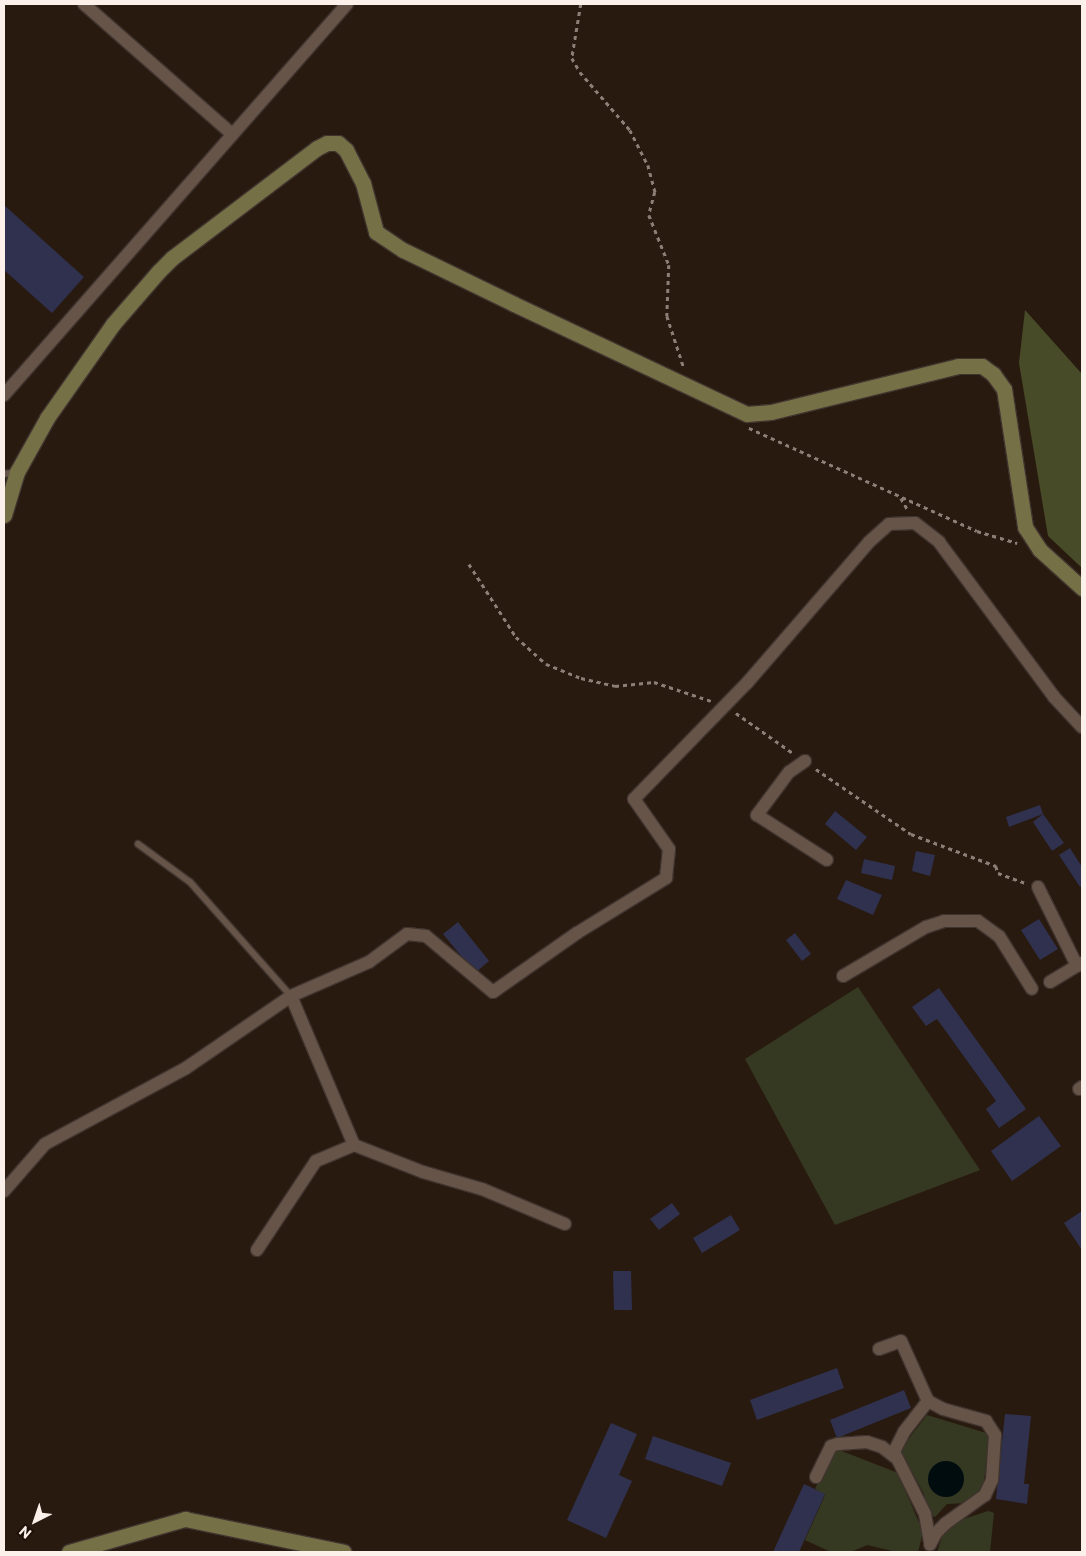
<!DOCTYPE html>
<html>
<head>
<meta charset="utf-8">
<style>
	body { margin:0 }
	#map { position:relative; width:1086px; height:1556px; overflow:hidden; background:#291a10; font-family:Commissioner,sans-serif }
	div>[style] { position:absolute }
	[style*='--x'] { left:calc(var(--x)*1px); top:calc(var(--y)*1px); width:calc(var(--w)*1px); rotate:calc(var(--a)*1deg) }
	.green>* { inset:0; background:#363922 }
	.forest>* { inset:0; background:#474b28 }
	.water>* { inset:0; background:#000c0e }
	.round { border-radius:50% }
	.building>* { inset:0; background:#2f314e }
	.path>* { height:2.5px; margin-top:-1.25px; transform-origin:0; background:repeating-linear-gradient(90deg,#8c7f77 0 4px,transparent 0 8px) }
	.roads { filter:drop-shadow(1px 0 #40342f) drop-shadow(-1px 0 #40342f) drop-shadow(0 1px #40342f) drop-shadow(0 -1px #40342f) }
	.lane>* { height:6px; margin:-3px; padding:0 3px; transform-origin:3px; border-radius:3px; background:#665448 }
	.street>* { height:12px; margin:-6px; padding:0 6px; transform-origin:6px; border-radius:6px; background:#665448 }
	.secondary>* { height:15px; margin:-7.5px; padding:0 7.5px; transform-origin:7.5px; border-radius:7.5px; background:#757046 }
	span { translate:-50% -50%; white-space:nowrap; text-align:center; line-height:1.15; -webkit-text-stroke:4px #1f1107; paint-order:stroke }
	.frame { position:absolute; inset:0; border:5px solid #fcf1ea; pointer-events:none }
	.north { position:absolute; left:10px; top:1496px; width:50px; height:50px; -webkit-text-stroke:4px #1f1107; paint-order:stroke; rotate:221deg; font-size:14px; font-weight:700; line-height:20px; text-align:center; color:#fcf1ea }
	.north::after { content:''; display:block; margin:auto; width:18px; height:22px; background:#fcf1ea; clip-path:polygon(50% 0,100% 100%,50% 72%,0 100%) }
</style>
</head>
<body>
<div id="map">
	<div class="green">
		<i style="clip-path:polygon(858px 987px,980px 1170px,835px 1225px,745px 1059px)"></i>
		<i style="clip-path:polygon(927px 1415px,986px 1433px,989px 1438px,983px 1490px,965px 1503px,947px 1504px,935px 1517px,929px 1513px,924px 1494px,900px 1450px)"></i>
		<i style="clip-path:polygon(834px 1448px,898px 1473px,923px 1532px,918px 1552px,897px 1552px,867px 1545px,851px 1552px,831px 1552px,805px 1540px,825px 1495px,815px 1489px)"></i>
		<i style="clip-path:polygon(988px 1511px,994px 1513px,990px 1552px,937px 1552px,943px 1534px,958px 1521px)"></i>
	</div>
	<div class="forest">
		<i style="clip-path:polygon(1025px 310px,1082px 374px,1082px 568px,1048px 536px,1019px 363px)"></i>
	</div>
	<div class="water">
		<i class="round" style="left:928px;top:1461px;width:36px;height:36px"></i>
	</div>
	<div class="building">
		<i style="clip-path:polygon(4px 205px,84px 277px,52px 313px,4px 270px)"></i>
		<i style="clip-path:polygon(1040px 805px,1043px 814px,1009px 827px,1006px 817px)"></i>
		<i style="clip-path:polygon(835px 811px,867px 837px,856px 850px,825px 824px)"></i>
		<i style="clip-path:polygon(1043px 814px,1064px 843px,1052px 851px,1033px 822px)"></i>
		<i style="clip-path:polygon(1070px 848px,1082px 867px,1082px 886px,1080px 887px,1059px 855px)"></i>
		<i style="clip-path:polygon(916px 851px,935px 855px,930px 876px,912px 871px)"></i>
		<i style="clip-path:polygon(864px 859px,895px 866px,892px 880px,861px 873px)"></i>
		<i style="clip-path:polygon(846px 880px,882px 895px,873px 915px,837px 899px)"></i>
		<i style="clip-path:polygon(1039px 919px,1058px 949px,1040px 960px,1021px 930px)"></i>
		<i style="clip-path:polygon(458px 922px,489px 961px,475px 973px,443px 934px)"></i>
		<i style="clip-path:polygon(795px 933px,811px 954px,802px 961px,786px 940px)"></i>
		<i style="clip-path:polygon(939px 988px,1026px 1109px,999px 1128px,986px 1109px,996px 1101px,937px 1019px,926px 1026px,912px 1007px)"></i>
		<i style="clip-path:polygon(1039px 1116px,1061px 1146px,1012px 1181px,991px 1151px)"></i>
		<i style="clip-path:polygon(672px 1203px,680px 1214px,659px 1230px,650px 1219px)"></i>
		<i style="clip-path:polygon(1082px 1211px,1082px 1250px,1064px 1223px)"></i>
		<i style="clip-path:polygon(731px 1215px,740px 1230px,702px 1253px,693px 1238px)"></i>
		<i style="clip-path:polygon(613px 1271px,631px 1271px,632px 1310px,614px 1310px)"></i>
		<i style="clip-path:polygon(837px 1368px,844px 1388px,757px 1420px,750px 1400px)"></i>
		<i style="clip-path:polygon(904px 1390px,911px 1408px,837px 1438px,830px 1420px)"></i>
		<i style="clip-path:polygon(1005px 1414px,1031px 1416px,1024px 1484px,1029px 1484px,1027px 1504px,996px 1499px)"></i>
		<i style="clip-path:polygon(611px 1423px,637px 1434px,619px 1475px,632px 1481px,606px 1538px,567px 1520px)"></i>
		<i style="clip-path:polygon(653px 1436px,731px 1463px,722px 1486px,645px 1459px)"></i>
		<i style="clip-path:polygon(804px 1484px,825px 1494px,799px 1552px,773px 1552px)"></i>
	</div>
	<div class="path">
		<i style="--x:581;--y:4;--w:55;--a:99.5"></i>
		<i style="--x:572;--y:58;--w:16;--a:60"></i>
		<i style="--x:580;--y:72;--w:77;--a:49.2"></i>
		<i style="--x:630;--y:130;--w:39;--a:63"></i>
		<i style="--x:648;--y:165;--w:28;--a:75"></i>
		<i style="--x:655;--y:192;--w:24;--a:105"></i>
		<i style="--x:649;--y:215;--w:54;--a:68.2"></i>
		<i style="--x:669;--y:265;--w:51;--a:92.2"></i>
		<i style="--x:667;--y:316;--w:55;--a:71.9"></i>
		<i style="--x:749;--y:428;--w:250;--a:24.3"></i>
		<i style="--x:977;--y:531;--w:42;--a:16.7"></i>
		<i style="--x:901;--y:498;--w:14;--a:60"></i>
		<i style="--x:469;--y:564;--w:87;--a:57.2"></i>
		<i style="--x:516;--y:637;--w:40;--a:42"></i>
		<i style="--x:546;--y:664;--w:38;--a:22"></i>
		<i style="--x:581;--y:678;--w:35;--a:13"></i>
		<i style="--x:615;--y:686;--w:39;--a:-6"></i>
		<i style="--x:654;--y:682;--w:60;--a:18.4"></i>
		<i style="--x:736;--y:713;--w:70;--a:35.1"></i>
		<i style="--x:816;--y:769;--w:115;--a:34.4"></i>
		<i style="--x:911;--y:834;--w:91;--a:20.6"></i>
		<i style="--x:996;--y:866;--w:7;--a:74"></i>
		<i style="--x:998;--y:873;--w:29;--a:20"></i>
	</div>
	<div class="roads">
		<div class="lane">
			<i style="--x:4;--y:474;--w:13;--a:-9"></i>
			<i style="--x:138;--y:844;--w:64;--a:36.2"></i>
			<i style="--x:190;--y:882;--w:152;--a:48.5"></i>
		</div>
		<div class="street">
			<i style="--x:84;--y:4;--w:197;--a:41.3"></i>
			<i style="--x:4;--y:395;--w:520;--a:-48.74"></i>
			<i style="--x:805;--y:761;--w:19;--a:145"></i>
			<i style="--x:789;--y:772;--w:54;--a:126.7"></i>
			<i style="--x:757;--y:815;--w:83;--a:32.7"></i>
			<i style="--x:1038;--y:887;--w:88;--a:63.7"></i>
			<i style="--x:843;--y:976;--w:96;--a:-30.6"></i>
			<i style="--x:926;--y:927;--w:19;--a:-18"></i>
			<i style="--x:944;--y:921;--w:34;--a:0"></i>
			<i style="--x:978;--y:921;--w:26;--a:36"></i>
			<i style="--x:999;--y:936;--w:62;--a:58.1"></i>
			<i style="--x:1050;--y:982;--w:37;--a:-31"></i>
			<i style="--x:291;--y:996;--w:162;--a:67.1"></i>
			<i style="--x:354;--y:1145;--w:74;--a:21.4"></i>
			<i style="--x:423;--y:1172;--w:61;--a:16.1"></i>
			<i style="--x:482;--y:1189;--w:90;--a:22.9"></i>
			<i style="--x:1079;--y:1089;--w:4;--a:-34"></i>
			<i style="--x:4;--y:1191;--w:62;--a:-48.9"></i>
			<i style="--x:45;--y:1144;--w:160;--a:-28.3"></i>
			<i style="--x:186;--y:1068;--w:127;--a:-34.4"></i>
			<i style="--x:291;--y:996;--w:85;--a:-23.6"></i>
			<i style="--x:369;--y:962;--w:47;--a:-36.4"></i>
			<i style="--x:407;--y:934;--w:19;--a:6"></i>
			<i style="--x:426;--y:936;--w:87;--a:39.9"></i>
			<i style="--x:493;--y:992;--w:103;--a:-35.1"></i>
			<i style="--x:577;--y:933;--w:105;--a:-31.7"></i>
			<i style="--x:666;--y:878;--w:29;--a:-84"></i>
			<i style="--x:669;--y:849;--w:61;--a:-125"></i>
			<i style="--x:634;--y:799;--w:162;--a:-45.8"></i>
			<i style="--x:747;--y:683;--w:186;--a:-49.1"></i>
			<i style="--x:869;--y:542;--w:27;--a:-42"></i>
			<i style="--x:889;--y:524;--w:26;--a:-2"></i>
			<i style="--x:915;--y:523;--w:31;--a:38"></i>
			<i style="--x:939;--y:542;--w:193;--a:53.4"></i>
			<i style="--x:1054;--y:697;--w:41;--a:47"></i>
			<i style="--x:257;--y:1250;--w:107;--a:-56.5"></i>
			<i style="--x:316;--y:1161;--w:41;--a:-22.8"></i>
			<i style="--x:879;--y:1349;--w:23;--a:-20"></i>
			<i style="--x:901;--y:1341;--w:66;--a:65.8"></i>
			<i style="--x:928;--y:1401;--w:17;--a:28"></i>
			<i style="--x:943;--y:1409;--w:45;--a:15.6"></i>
			<i style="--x:986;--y:1421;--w:17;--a:57"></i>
			<i style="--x:995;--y:1435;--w:45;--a:93.8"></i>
			<i style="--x:992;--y:1480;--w:17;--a:115"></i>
			<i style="--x:985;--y:1495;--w:49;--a:144.1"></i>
			<i style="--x:945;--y:1524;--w:13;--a:135"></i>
			<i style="--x:936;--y:1533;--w:13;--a:117"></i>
			<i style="--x:928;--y:1401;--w:39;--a:128"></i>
			<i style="--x:904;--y:1432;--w:22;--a:117"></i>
			<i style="--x:894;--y:1452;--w:69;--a:63.4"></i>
			<i style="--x:925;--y:1514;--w:28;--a:80"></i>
			<i style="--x:816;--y:1477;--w:34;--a:-64"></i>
			<i style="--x:831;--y:1446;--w:7;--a:-16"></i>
			<i style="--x:838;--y:1444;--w:29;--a:-4"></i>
			<i style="--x:867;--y:1442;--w:16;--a:18"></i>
			<i style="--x:882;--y:1447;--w:16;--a:38"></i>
		</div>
		<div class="secondary">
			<i style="--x:4;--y:515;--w:45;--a:-73.2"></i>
			<i style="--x:17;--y:472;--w:62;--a:-60.9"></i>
			<i style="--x:47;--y:418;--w:115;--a:-54.9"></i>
			<i style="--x:113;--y:324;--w:69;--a:-49.1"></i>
			<i style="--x:158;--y:272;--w:20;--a:-45"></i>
			<i style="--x:172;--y:258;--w:182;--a:-37.2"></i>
			<i style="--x:317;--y:148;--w:11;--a:-27"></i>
			<i style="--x:327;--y:143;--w:11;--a:0"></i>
			<i style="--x:338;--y:143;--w:11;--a:41"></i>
			<i style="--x:346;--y:150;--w:37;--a:63"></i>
			<i style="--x:363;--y:183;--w:51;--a:75.1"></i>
			<i style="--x:376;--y:232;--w:32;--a:34"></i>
			<i style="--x:403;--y:250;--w:123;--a:25.9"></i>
			<i style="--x:514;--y:304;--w:258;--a:25.3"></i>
			<i style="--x:747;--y:414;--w:24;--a:-5"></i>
			<i style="--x:771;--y:412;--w:193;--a:-13.8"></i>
			<i style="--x:958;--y:366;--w:24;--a:0"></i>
			<i style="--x:982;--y:366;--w:14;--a:36"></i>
			<i style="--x:993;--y:374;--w:19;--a:54"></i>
			<i style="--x:1004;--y:389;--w:140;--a:81.3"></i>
			<i style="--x:1025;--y:527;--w:27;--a:57"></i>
			<i style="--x:1040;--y:550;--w:57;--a:42.1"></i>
			<i style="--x:69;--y:1552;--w:121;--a:-15.9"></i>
			<i style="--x:185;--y:1519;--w:162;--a:11.7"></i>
		</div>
	</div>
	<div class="frame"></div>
	<div class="north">N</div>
</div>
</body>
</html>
